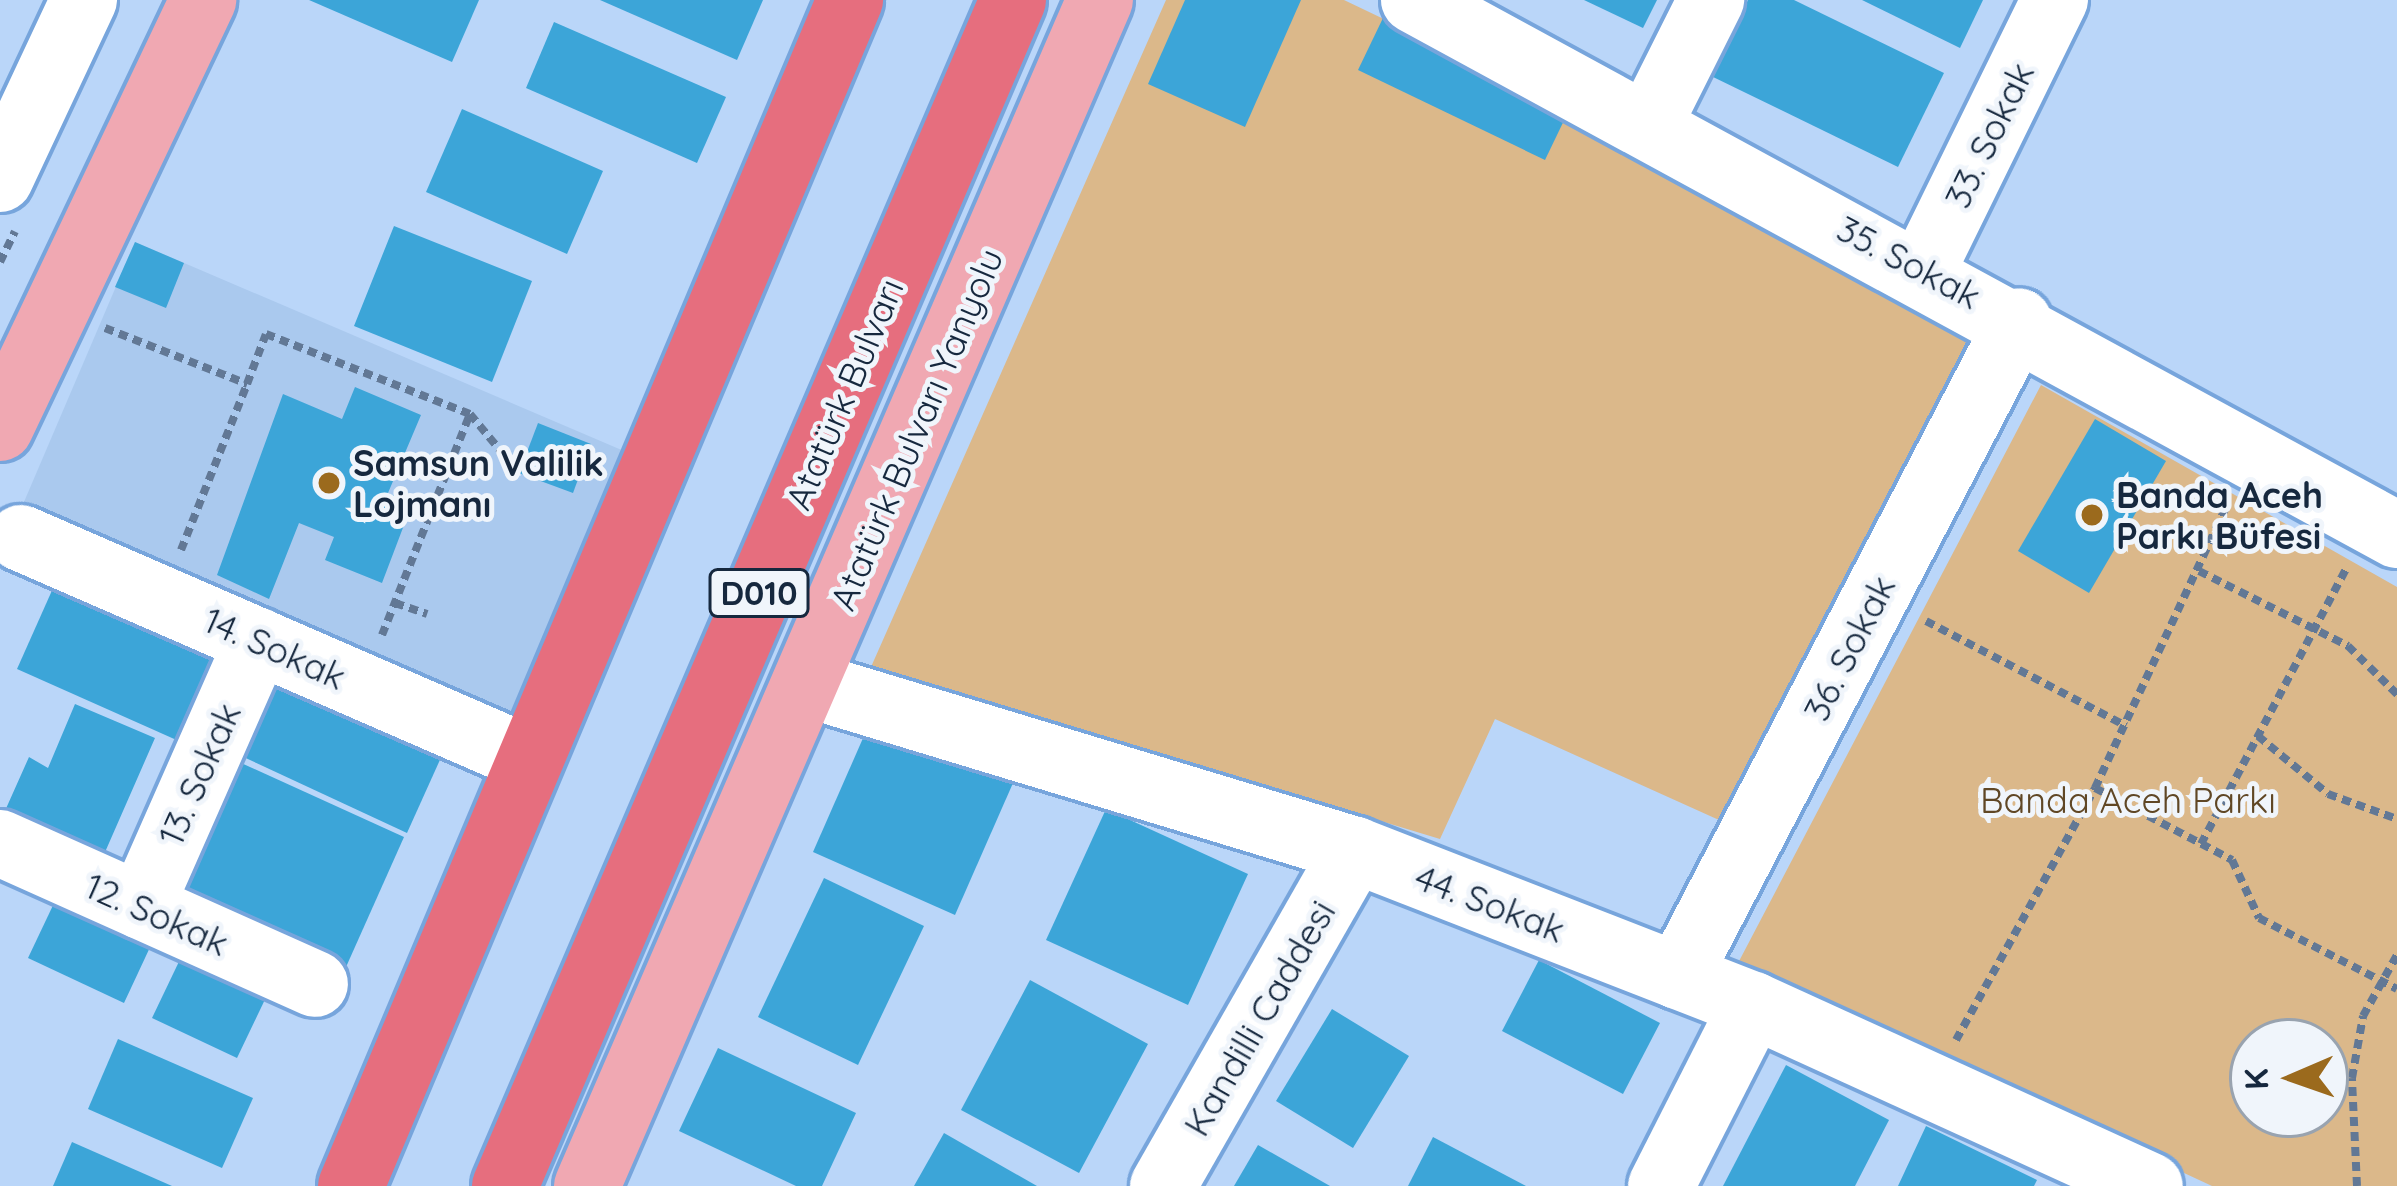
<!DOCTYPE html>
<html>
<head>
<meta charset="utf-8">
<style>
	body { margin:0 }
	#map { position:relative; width:2397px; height:1186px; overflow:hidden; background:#bad6f9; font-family:Quicksand,sans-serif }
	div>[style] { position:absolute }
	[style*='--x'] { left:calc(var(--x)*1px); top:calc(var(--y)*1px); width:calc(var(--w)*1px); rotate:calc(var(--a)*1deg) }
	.built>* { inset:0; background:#aac9ee }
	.green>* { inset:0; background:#dbb88a }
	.building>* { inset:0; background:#3ca5d8 }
	.path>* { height:8px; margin-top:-4px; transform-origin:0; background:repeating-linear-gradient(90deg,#627895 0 9px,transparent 0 15px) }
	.roads { filter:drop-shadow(3px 0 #77a5dc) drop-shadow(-3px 0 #77a5dc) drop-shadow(0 3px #77a5dc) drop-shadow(0 -3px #77a5dc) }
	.minor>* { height:66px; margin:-33px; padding:0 33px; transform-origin:33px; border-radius:33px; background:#fff }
	.major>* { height:66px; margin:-33px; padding:0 33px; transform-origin:33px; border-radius:33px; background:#f0a8b2 }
	.highway>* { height:66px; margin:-33px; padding:0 33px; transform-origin:33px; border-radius:33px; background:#e66e7e }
	.dots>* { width:33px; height:33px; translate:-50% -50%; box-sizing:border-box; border:6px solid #f0f5fb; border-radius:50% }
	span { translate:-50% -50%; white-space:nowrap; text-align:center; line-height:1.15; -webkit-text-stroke:10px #f0f5fb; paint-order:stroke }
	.shield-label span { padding:3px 9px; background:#f0f5fb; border:3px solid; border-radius:9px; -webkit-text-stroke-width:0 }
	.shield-label { font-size:33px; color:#16283e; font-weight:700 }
	.street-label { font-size:36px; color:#16283e }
	.poi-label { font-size:36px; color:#16283e; font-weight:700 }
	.left { translate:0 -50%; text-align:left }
	.park-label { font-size:36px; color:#604725 }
	.north { position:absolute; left:2229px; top:1018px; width:120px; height:120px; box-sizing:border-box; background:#f0f5fb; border:3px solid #99a3af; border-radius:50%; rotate:268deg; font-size:33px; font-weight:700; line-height:48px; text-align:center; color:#16283e }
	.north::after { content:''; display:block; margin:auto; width:42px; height:54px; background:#9b6a1d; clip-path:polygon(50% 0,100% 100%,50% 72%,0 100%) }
</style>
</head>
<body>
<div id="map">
	<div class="built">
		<i style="clip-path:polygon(135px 242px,638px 457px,519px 738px,15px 523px)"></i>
	</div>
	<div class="green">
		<i style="clip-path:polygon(1166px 0,1344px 0,1570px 108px,1971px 326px,1976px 365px,1719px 820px,1495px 719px,1440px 839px,871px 667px)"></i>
		<i style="clip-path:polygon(evenodd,2041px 385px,2397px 587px,2397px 1186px,2212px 1186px,1737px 965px,2041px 385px,2253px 1042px,2325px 1042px,2325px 1114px,2253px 1114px,2253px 1042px)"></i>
	</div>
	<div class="building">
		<i style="clip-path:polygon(309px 0,479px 0,452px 62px)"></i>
		<i style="clip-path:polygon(600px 0,763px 0,737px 60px)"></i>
		<i style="clip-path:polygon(1185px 0,1301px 0,1245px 127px,1148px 84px)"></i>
		<i style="clip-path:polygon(1584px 0,1657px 0,1643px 28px)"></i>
		<i style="clip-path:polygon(1748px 0,1794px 0,1944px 73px,1898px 167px,1711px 76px)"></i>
		<i style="clip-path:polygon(1862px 0,1983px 0,1960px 48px)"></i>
		<i style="clip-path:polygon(1383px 18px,1570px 108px,1545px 160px,1358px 70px)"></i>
		<i style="clip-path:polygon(554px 22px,726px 97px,697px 163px,526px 88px)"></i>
		<i style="clip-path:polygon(462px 109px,603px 171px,567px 254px,426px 192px)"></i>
		<i style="clip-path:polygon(394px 226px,532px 281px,492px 382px,354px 326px)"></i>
		<i style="clip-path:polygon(135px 242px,184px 263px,166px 308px,115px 287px)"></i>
		<i style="clip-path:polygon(355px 387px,421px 415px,388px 493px,412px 504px,382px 583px,325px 560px,334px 537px,299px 523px,269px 599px,217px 575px,283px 394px,342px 419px)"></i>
		<i style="clip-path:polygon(2095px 419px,2166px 461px,2089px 593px,2018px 551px)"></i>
		<i style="clip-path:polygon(538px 423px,591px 444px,573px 493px,519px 473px)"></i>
		<i style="clip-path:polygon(58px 577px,222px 650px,181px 742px,17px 669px)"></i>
		<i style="clip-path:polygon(278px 664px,448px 742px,407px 833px,237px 754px)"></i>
		<i style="clip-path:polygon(75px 704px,155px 738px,95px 875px,0 822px,29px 757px,48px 768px)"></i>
		<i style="clip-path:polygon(871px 720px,1013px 783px,955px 915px,813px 852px)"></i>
		<i style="clip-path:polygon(228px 757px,404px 837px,342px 976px,165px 896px)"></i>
		<i style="clip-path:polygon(1106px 809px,1248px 874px,1188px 1005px,1046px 940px)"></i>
		<i style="clip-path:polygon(824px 878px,924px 926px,858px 1065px,758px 1017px)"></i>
		<i style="clip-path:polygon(56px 899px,152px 943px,124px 1003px,28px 958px)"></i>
		<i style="clip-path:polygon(185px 949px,270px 989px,237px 1058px,152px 1018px)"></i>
		<i style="clip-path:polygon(1539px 960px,1660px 1023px,1623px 1094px,1502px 1031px)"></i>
		<i style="clip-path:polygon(1030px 980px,1148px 1044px,1079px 1173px,961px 1110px)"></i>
		<i style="clip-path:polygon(1332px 1009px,1409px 1056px,1353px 1148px,1276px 1101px)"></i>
		<i style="clip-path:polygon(118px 1039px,253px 1098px,222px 1168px,88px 1109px)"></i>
		<i style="clip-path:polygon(718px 1048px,856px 1113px,822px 1186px,796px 1186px,679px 1131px)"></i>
		<i style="clip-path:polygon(1786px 1065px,1889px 1120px,1855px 1186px,1723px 1186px)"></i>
		<i style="clip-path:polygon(1926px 1126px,2037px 1180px,2034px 1186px,1898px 1186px)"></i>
		<i style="clip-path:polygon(944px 1133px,1037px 1186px,914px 1186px)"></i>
		<i style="clip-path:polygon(1433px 1137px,1526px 1186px,1408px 1186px)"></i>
		<i style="clip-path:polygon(72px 1142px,172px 1186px,53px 1186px)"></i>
		<i style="clip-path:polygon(1258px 1145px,1330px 1186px,1234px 1186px)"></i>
	</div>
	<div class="path">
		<i style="--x:0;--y:262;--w:34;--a:-64"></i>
		<i style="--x:105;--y:328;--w:153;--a:21.5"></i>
		<i style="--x:247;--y:384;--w:53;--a:-69.2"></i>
		<i style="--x:266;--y:334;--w:219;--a:21.4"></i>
		<i style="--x:470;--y:414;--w:77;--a:50.3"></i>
		<i style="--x:181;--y:550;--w:179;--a:-68.3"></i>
		<i style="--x:2199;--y:571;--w:167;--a:26.7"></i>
		<i style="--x:2348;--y:646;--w:69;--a:44.4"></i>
		<i style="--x:395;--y:603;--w:34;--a:19"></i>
		<i style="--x:1926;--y:621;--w:226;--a:27.7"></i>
		<i style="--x:382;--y:635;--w:238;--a:-68.3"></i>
		<i style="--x:2258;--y:736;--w:91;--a:39.6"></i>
		<i style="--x:2328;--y:794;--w:73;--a:19.9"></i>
		<i style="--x:2095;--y:788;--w:155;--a:27.7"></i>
		<i style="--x:2232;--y:860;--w:64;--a:65"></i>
		<i style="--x:2259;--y:918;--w:155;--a:27.2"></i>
		<i style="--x:2201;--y:844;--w:311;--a:-62.2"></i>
		<i style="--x:1956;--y:1040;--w:288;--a:-61.1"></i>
		<i style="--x:2095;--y:788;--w:315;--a:-65"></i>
		<i style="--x:2357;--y:1186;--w:108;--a:-92.7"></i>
		<i style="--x:2352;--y:1078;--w:63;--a:-79.9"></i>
		<i style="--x:2363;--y:1016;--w:70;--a:-60.9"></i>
	</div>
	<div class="roads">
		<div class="minor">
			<i style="--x:1414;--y:0;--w:1119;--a:28.56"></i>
			<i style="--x:1649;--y:124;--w:139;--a:-63.4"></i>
			<i style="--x:0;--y:179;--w:198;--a:-64.9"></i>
			<i style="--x:1923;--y:269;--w:300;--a:-63.9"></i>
			<i style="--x:21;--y:538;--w:554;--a:23.51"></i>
			<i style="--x:807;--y:684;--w:573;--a:16.85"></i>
			<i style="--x:1355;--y:850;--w:427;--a:21.3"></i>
			<i style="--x:1753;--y:1005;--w:436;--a:24.5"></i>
			<i style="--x:0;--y:843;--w:345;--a:24.1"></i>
			<i style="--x:141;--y:906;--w:290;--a:-66.2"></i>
			<i style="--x:1678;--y:976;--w:738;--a:-62.5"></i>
			<i style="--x:1163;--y:1186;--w:387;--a:-60.3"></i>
			<i style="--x:1661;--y:1186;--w:203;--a:-63.1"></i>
		</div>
		<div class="major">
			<i style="--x:0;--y:428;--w:474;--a:-64.6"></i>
			<i style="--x:587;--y:1186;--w:1292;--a:-66.61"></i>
		</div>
		<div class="highway">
			<i style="--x:351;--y:1186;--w:1287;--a:-67.18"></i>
			<i style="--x:505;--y:1186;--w:1290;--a:-66.81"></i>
		</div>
	</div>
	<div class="dots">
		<i style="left:329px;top:483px;background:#9b6a1d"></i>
		<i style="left:2092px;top:515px;background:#9b6a1d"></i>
	</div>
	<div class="shield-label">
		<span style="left:759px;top:593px">D010</span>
	</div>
	<div class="street-label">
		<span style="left:1989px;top:135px;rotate:-64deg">33. Sokak</span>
		<span style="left:1909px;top:262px;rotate:28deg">35. Sokak</span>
		<span style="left:844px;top:394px;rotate:-67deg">Atatürk Bulvarı</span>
		<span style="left:916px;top:429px;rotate:-67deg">Atatürk Bulvarı Yanyolu</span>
		<span style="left:275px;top:648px;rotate:24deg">14. Sokak</span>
		<span style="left:1849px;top:648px;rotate:-63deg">36. Sokak</span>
		<span style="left:199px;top:774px;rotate:-66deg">13. Sokak</span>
		<span style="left:1490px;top:903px;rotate:21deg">44. Sokak</span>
		<span style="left:157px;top:914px;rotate:24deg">12. Sokak</span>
		<span style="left:1259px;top:1018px;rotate:-60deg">Kandilli Caddesi</span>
	</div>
	<div class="poi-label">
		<span class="left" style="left:353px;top:483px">Samsun Valilik<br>Lojmanı</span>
		<span class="left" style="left:2116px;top:515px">Banda Aceh<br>Parkı Büfesi</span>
	</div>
	<div class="park-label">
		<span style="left:2128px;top:800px">Banda Aceh Parkı</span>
	</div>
	<div class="north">K</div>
</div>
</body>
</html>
